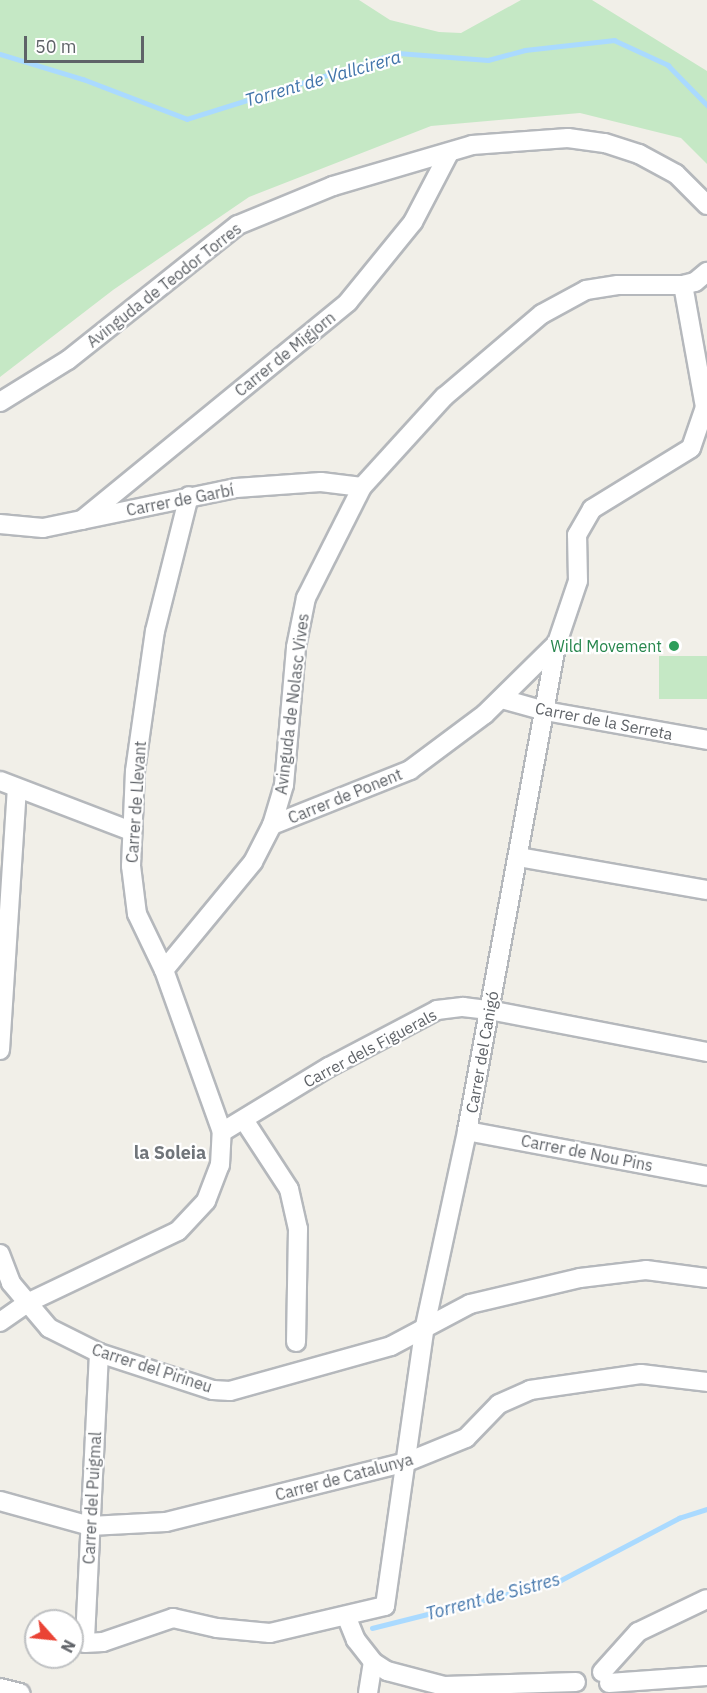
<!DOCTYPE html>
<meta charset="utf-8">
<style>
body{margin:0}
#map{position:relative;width:707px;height:1693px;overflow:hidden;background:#f1efe8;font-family:"IBM Plex Sans",sans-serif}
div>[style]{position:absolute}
.green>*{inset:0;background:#c5e8c5;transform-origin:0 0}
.stream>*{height:4.5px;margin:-2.25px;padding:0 2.25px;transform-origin:2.25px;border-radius:2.25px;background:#aadaff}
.roads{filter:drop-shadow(2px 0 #b5b8bc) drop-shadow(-2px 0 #b5b8bc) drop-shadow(0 2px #b5b8bc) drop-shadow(0 -2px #b5b8bc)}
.minor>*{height:18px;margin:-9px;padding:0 9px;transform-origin:9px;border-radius:9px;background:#fff}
.dots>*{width:16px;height:16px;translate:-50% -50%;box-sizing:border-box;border:3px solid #fff;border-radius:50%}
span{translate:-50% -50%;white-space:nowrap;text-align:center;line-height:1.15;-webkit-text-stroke:4.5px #fff;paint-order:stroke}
.street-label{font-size:16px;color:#5f6368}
.leisure-label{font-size:16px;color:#27864d}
.right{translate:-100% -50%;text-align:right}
.water-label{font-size:18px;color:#4174aa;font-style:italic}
.neighbourhood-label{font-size:18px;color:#70757a;font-weight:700}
.north{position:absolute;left:24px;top:1609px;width:60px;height:60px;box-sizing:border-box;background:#fff;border:2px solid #bfc1c3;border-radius:50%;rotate:117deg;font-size:16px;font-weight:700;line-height:24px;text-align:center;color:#5f6368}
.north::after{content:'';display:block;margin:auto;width:21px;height:27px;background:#ea4335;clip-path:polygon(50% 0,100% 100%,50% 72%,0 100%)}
.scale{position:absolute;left:24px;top:36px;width:120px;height:27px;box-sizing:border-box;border:3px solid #5f6368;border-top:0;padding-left:8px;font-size:18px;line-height:21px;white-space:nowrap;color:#5f6368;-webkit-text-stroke:4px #fff;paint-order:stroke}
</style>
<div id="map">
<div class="green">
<i style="clip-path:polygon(0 0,359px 0,390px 20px,439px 32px,461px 33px,521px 0,592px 0,707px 71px,707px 164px,681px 138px,580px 113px,431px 126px,249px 197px,113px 290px,0 377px)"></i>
<i style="left:659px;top:656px;width:48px;height:43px"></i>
</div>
<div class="stream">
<i style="left:0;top:54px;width:87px;rotate:16.8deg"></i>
<i style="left:83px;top:79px;width:111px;rotate:21deg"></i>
<i style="left:187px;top:119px;width:221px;rotate:-17.4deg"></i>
<i style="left:398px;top:53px;width:90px;rotate:4.4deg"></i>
<i style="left:488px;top:60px;width:38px;rotate:-15deg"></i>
<i style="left:525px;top:50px;width:90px;rotate:-6.4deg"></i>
<i style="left:614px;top:40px;width:60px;rotate:24.8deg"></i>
<i style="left:668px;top:65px;width:56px;rotate:45.7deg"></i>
<i style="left:372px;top:1628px;width:193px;rotate:-14.1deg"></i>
<i style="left:559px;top:1581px;width:136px;rotate:-27.7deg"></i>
<i style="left:679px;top:1518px;width:29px;rotate:-18deg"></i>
</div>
<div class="roads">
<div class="minor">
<i style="left:0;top:402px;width:80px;rotate:-31.7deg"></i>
<i style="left:68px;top:360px;width:217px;rotate:-38.5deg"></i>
<i style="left:238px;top:225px;width:103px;rotate:-22.3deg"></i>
<i style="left:333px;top:186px;width:145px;rotate:-16.4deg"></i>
<i style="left:472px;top:145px;width:96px;rotate:-4.2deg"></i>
<i style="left:568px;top:138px;width:37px;rotate:8deg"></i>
<i style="left:605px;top:143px;width:36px;rotate:18deg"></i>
<i style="left:639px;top:154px;width:42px;rotate:28.4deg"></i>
<i style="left:676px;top:174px;width:44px;rotate:45deg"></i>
<i style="left:82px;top:520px;width:344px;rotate:-39.3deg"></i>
<i style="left:348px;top:302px;width:103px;rotate:-50.9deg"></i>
<i style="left:413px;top:222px;width:78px;rotate:-62.4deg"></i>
<i style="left:0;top:524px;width:43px;rotate:5.3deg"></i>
<i style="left:43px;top:528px;width:197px;rotate:-11.7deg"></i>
<i style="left:236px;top:488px;width:85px;rotate:-4deg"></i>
<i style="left:321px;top:482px;width:41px;rotate:7deg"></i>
<i style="left:502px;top:699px;width:45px;rotate:15.6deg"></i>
<i style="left:545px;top:711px;width:165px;rotate:10.1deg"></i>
<i style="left:0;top:781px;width:140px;rotate:20.9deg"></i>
<i style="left:272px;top:825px;width:149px;rotate:-21.7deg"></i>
<i style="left:410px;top:770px;width:94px;rotate:-36.7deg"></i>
<i style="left:485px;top:714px;width:101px;rotate:-44.6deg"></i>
<i style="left:557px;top:643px;width:65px;rotate:-71.3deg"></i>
<i style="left:578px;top:581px;width:46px;rotate:-91.2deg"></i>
<i style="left:577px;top:535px;width:30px;rotate:-60deg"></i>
<i style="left:592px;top:509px;width:116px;rotate:-31.6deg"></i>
<i style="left:691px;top:448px;width:43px;rotate:-71.1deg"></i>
<i style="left:705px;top:407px;width:124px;rotate:-100.2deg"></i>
<i style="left:518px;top:857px;width:192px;rotate:9.9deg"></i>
<i style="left:164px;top:970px;width:140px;rotate:-50.5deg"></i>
<i style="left:253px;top:862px;width:42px;rotate:-62.8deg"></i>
<i style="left:272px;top:825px;width:42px;rotate:-73.3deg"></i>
<i style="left:284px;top:785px;width:139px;rotate:-85deg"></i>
<i style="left:296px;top:647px;width:50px;rotate:-78.5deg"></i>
<i style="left:306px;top:598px;width:124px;rotate:-63.2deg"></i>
<i style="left:362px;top:487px;width:122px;rotate:-47.7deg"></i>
<i style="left:444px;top:397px;width:128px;rotate:-40.3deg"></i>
<i style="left:542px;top:314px;width:50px;rotate:-28.6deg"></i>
<i style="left:586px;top:290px;width:32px;rotate:-9deg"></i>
<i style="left:618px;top:285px;width:65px"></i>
<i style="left:683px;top:285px;width:12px;rotate:-14deg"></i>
<i style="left:695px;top:282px;width:16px;rotate:-40deg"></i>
<i style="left:0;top:1050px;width:262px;rotate:-86.3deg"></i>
<i style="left:244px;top:1120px;width:82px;rotate:56.9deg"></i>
<i style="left:289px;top:1189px;width:41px;rotate:77.3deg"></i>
<i style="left:298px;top:1229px;width:113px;rotate:91deg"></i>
<i style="left:467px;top:1131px;width:244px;rotate:10.6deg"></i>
<i style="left:222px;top:1132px;width:125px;rotate:-31.3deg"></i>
<i style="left:329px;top:1067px;width:122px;rotate:-27.8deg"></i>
<i style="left:437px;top:1010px;width:26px;rotate:-7deg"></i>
<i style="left:463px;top:1007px;width:26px;rotate:7deg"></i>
<i style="left:489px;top:1010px;width:222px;rotate:10.9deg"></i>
<i style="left:0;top:1254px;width:31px;rotate:69deg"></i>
<i style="left:11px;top:1283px;width:59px;rotate:49.8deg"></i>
<i style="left:49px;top:1328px;width:56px;rotate:26.6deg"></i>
<i style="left:99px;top:1353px;width:120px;rotate:18deg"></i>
<i style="left:213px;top:1390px;width:17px;rotate:3deg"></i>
<i style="left:230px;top:1391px;width:167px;rotate:-15.6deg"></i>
<i style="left:391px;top:1346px;width:89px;rotate:-28deg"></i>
<i style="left:470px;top:1304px;width:113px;rotate:-13.3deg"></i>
<i style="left:580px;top:1278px;width:66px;rotate:-6.9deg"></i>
<i style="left:646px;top:1270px;width:62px;rotate:7.5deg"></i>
<i style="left:0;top:1322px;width:33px;rotate:-35deg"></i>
<i style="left:27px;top:1303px;width:167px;rotate:-25.5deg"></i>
<i style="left:178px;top:1231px;width:41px;rotate:-47deg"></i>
<i style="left:206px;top:1201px;width:39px;rotate:-69deg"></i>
<i style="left:220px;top:1165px;width:33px;rotate:-87deg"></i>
<i style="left:222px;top:1132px;width:172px;rotate:-109.7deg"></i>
<i style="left:164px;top:970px;width:62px;rotate:-115.7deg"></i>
<i style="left:137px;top:914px;width:48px;rotate:-97.1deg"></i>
<i style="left:131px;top:866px;width:95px;rotate:-87.6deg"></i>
<i style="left:135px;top:771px;width:141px;rotate:-81.9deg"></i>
<i style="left:155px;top:631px;width:139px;rotate:-75.9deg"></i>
<i style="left:99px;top:1353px;width:290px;rotate:92.8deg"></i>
<i style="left:85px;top:1643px;width:18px;rotate:-3deg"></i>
<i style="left:103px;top:1642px;width:74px;rotate:-18.9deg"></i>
<i style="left:173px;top:1618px;width:45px;rotate:12.8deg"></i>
<i style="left:217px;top:1628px;width:53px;rotate:5.4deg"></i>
<i style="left:270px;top:1633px;width:118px;rotate:-13.2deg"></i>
<i style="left:385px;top:1606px;width:283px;rotate:-81.9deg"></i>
<i style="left:425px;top:1326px;width:199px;rotate:-77.8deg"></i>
<i style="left:467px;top:1131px;width:496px;rotate:-79.6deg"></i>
<i style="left:0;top:1501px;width:93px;rotate:15.5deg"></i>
<i style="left:90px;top:1526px;width:76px;rotate:-3deg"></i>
<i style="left:166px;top:1522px;width:248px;rotate:-14deg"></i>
<i style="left:407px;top:1462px;width:64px;rotate:-22.1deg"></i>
<i style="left:466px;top:1438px;width:47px;rotate:-45.9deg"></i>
<i style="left:499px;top:1404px;width:34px;rotate:-24deg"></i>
<i style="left:530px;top:1390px;width:112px;rotate:-8.2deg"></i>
<i style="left:641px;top:1374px;width:66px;rotate:6.9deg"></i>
<i style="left:347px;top:1618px;width:24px;rotate:68deg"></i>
<i style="left:356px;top:1640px;width:28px;rotate:52deg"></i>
<i style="left:373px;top:1662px;width:17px;rotate:33deg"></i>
<i style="left:387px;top:1671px;width:59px;rotate:14.7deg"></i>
<i style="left:444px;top:1686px;width:132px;rotate:-1.7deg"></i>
<i style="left:602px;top:1672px;width:54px;rotate:-48deg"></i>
<i style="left:638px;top:1632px;width:76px;rotate:-25.6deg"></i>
<i style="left:609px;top:1683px;width:98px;rotate:-4.1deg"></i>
<i style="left:0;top:1688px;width:21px;rotate:14deg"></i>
<i style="left:368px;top:1693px;width:31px;rotate:-81deg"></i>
</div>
</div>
<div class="dots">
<i style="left:674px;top:646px;background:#2e9e5b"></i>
</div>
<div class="street-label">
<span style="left:164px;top:285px;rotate:-38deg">Avinguda de Teodor Torres</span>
<span style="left:285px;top:354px;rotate:-39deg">Carrer de Migjorn</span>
<span style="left:180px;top:500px;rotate:-11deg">Carrer de Garbí</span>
<span style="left:292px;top:704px;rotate:-83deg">Avinguda de Nolasc Vives</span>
<span style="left:604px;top:721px;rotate:11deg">Carrer de la Serreta</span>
<span style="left:345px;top:796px;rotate:-22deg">Carrer de Ponent</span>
<span style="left:136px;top:802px;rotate:-86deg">Carrer de Llevant</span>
<span style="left:370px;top:1048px;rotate:-28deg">Carrer dels Figuerals</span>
<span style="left:482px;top:1052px;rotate:-80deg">Carrer del Canigó</span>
<span style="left:587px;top:1153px;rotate:11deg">Carrer de Nou Pins</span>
<span style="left:152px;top:1368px;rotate:18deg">Carrer del Pirineu</span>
<span style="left:344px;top:1477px;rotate:-15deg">Carrer de Catalunya</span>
<span style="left:92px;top:1498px;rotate:-87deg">Carrer del Puigmal</span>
</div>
<div class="leisure-label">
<span class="right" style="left:662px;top:646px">Wild Movement</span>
</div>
<div class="water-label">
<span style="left:323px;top:79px;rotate:-16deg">Torrent de Vallcirera</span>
<span style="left:493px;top:1597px;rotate:-15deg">Torrent de Sistres</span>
</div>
<div class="neighbourhood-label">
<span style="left:170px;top:1153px">la Soleia</span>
</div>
<div class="north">N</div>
<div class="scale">50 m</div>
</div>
